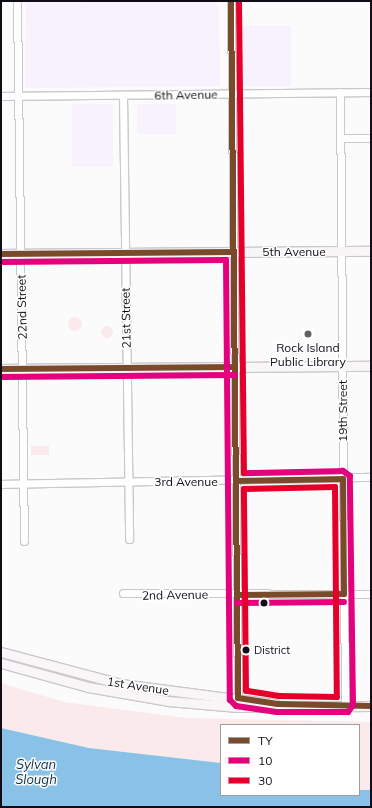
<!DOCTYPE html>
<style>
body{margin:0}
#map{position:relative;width:372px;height:808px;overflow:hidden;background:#fbfbfb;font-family:Mulish,sans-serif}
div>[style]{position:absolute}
.built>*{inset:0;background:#f7f2fd;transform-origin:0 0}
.green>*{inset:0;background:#faeaec;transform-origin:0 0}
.round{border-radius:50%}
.water>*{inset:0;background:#8ac2e7}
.roads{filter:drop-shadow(1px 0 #cbc8cd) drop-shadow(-1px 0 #cbc8cd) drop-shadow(0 1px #cbc8cd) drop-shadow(0 -1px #cbc8cd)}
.minor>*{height:7px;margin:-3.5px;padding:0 3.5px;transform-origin:3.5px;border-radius:3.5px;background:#fefefe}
.major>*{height:9px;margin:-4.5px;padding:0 4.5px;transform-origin:4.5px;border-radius:4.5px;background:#f9f6f8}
.bus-1>*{height:6px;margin:-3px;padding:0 3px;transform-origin:3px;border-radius:3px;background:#7a4b2a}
.bus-2>*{height:6px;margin:-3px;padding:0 3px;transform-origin:3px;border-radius:3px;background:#e5007d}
.bus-3>*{height:6px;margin:-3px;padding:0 3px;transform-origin:3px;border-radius:3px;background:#e4002b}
.dots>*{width:11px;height:11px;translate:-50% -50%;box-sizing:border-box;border:2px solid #fff;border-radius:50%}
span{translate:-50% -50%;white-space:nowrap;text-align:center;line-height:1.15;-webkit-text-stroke:3px #fff;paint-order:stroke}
.bus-label{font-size:11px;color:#110c15}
.left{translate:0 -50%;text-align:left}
.street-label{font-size:12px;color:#110c15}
.poi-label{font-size:12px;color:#110c15}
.water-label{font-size:13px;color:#0d3046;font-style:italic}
.frame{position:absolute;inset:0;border:2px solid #110c15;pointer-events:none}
.legend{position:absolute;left:220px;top:724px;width:140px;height:72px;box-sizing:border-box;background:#fff;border:1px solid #a09ea1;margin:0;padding:5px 7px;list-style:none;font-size:12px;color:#110c15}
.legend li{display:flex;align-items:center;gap:8px;height:20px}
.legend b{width:20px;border:1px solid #a09ea1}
</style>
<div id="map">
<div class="built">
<i style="clip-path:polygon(216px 1px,219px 6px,220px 86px,25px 88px,26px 3px)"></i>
<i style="left:243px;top:26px;width:48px;height:60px"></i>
<i style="left:113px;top:104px;width:63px;height:41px;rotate:90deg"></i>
<i style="left:137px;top:104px;width:39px;height:30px"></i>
</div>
<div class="green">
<i class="round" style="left:68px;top:317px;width:14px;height:14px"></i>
<i class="round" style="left:101px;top:326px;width:12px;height:12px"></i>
<i style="left:31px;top:446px;width:18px;height:9px"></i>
<i style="clip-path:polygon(1px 683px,64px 702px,186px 718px,371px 722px,371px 790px,359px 790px,359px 725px,221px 725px,221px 763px,89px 748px,1px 728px)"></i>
</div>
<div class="water">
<i style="clip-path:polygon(1px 728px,89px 748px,221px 763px,221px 795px,359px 795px,359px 790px,371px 790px,371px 807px,1px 807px)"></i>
</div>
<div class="roads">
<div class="minor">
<i style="left:17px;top:1px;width:540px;rotate:89.26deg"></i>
<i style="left:231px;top:1px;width:702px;rotate:89.43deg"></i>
<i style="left:340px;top:92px;width:613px;rotate:89.53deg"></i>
<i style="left:1px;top:96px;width:370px;rotate:-0.6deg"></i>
<i style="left:123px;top:96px;width:443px;rotate:89.2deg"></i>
<i style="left:341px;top:138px;width:30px"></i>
<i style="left:1px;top:484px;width:370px;rotate:-1.1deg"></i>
<i style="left:123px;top:593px;width:248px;rotate:0.2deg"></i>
</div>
<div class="major">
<i style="left:1px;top:254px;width:370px;rotate:-0.5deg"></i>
<i style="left:1px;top:369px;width:370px;rotate:-0.5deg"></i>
<i style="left:1px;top:652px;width:124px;rotate:14.9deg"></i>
<i style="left:121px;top:684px;width:156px;rotate:7.4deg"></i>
<i style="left:1px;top:663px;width:90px;rotate:15.4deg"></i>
<i style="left:88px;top:687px;width:81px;rotate:9.9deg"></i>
<i style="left:168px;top:701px;width:70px;rotate:4.9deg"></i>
<i style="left:238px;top:707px;width:133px;rotate:-0.4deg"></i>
</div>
</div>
<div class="bus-1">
<i style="left:231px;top:1px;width:697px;rotate:89.42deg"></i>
<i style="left:238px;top:698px;width:40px;rotate:8.5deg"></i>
<i style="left:278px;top:704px;width:93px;rotate:1.2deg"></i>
<i style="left:1px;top:254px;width:233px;rotate:-0.5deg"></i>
<i style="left:1px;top:369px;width:234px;rotate:-0.5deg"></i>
<i style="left:237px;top:481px;width:106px;rotate:-1.1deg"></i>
<i style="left:343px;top:479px;width:115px;rotate:89.5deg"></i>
<i style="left:344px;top:594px;width:107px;rotate:179.5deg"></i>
</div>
<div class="bus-2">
<i style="left:1px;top:262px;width:225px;rotate:-0.5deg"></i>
<i style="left:226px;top:260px;width:440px;rotate:89.5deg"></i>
<i style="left:230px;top:700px;width:8px;rotate:45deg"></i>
<i style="left:236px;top:706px;width:41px;rotate:8.3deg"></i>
<i style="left:277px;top:712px;width:71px"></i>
<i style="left:348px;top:712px;width:9px;rotate:-54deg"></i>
<i style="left:353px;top:705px;width:229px;rotate:-90.8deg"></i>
<i style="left:350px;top:476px;width:9px;rotate:-144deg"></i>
<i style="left:343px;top:471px;width:99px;rotate:178.8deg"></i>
<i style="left:1px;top:377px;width:234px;rotate:-0.5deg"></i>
<i style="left:237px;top:603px;width:107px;rotate:-0.5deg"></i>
</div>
<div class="bus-3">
<i style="left:239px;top:1px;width:472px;rotate:89.4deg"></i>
<i style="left:335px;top:487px;width:210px;rotate:89.5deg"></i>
<i style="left:337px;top:697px;width:58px;rotate:-179deg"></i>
<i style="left:279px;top:696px;width:33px;rotate:-171deg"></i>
<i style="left:246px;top:691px;width:202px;rotate:-90.6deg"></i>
<i style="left:244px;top:489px;width:91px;rotate:-1.3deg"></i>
</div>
<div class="dots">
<i style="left:308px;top:334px;background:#636066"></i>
<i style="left:264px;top:603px;background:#110c15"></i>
<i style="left:246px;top:650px;background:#110c15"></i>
</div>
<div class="bus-label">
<span class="left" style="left:254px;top:650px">District</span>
</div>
<div class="street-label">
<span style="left:186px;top:95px;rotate:-1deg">6th Avenue</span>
<span style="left:294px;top:252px">5th Avenue</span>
<span style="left:22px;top:307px;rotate:-91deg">22nd Street</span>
<span style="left:126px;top:318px;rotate:-91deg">21st Street</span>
<span style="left:343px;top:411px;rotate:-90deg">19th Street</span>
<span style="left:186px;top:482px">3rd Avenue</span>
<span style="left:175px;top:595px;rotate:-1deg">2nd Avenue</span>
<span style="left:138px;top:686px;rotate:9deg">1st Avenue</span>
</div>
<div class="poi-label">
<span style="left:308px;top:355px">Rock Island<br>Public Library</span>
</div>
<div class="water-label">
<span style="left:36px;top:772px">Sylvan<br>Slough</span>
</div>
<div class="frame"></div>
<ul class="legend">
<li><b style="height:5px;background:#7a4b2a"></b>TY</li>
<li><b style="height:5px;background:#e5007d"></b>10</li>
<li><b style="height:5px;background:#e4002b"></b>30</li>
</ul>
</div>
